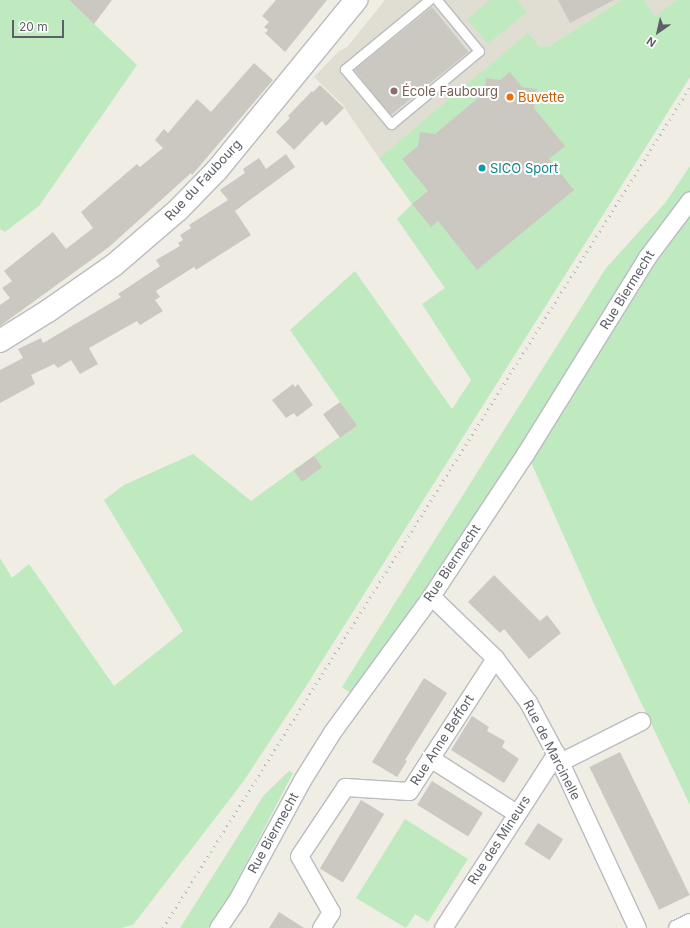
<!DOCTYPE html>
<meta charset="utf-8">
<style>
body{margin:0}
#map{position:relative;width:690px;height:928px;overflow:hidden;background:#f0ede4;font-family:Inter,sans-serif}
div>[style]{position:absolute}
.education>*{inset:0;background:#e0ddd3}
.green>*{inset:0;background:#bfeabf}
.building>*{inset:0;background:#cbc8c1;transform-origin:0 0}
.roads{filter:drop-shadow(1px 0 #b9bcc1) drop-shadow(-1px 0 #b9bcc1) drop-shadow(0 1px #b9bcc1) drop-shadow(0 -1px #b9bcc1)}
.service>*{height:9px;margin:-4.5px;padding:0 4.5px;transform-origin:4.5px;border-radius:4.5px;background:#fff}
.minor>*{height:17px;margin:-8.5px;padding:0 8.5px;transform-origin:8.5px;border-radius:8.5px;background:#fff}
.secondary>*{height:22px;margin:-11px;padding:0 11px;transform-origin:11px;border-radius:11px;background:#fff}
.rail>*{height:3px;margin-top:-1.5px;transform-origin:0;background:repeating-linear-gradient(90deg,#b6b7b7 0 1px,transparent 0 6px)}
.dots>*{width:11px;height:11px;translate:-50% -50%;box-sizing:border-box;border:2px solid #fff;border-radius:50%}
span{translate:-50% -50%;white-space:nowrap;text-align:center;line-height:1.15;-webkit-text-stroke:4px #fff;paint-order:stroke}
.education-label{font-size:13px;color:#785e54}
.left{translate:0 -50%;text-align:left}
.food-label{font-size:13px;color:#c56008}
.culture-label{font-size:13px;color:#0d838f}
.street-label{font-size:13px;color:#5c6066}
.north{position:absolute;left:638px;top:12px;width:40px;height:40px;-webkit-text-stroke:3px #fff;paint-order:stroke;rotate:214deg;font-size:11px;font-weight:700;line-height:16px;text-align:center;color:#5c6066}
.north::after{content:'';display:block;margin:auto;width:14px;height:18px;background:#5c6066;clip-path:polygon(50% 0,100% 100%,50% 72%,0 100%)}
.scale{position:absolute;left:12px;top:20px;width:52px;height:18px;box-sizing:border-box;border:2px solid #5c6066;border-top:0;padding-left:5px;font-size:12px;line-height:14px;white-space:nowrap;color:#5c6066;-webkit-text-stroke:3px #fff;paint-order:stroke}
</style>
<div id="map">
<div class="education">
<i style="clip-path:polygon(385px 0,621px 0,551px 45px,540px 47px,528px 34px,379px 158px,342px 104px,314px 77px,339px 51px,347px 47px)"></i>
<i style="clip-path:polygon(644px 0,677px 0,655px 18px)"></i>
</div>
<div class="green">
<i style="clip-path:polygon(0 0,69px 0,137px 65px,39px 206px,5px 232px,0 229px)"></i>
<i style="clip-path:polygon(490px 0,517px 0,527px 12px,488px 44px,467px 19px)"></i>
<i style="clip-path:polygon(621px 0,644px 0,655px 17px,677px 0,690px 0,690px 77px,303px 691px,243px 782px,133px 925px,121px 928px,0 928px,0 558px,12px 578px,29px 564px,114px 686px,183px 631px,104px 500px,124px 485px,193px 454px,251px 501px,356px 425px,290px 330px,355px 271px,452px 409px,471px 380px,422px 304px,445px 288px,397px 219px,412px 204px,379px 158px,528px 33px,540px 47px,551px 45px)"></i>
<i style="clip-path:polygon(690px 166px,690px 200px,525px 454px,351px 693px,342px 687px,606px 268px,665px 203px)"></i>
<i style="clip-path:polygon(690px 205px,690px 805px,595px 606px,530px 460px,678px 218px)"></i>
<i style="clip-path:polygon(289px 771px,293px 773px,230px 894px,208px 928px,180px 928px,264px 795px)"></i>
<i style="clip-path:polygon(405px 819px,468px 859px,428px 922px,415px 914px,406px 928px,356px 898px)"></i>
</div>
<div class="building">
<i style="clip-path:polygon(69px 0,112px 0,94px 24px)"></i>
<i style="clip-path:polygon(276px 0,327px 0,285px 52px,265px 33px,268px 30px,264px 27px,269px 22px,262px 16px)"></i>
<i style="clip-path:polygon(558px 0,614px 0,570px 23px)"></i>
<i style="left:432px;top:7px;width:58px;height:100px;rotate:51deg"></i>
<i style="clip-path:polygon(254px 63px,273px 80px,192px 175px,191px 173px,109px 247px,0 326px,0 305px,10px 298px,2px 288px,12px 281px,4px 271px,53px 232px,66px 249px,93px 228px,81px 212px,137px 164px,140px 167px,163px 148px,155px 140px,164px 129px,168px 133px,197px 99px,211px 112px)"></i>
<i style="clip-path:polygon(510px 72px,522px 87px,537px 89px,534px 108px,565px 146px,549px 159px,574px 190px,477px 270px,438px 221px,431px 227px,412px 204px,428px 191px,402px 159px,418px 146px,420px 132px,435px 134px,485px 92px,486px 78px,500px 80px)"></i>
<i style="clip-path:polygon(320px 85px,344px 108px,326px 126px,322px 121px,294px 150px,276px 132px,290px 118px,288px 116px,312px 91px,313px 92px)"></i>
<i style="clip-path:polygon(286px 154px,295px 167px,235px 211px,251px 235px,196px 270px,194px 267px,156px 291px,160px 297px,155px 300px,163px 311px,140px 325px,137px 321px,89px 348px,98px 364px,80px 374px,71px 360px,58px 368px,54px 364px,31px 375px,35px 384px,0 403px,0 370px,23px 358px,18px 349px,41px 338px,43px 343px,121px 297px,118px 294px,160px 266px,156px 260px,180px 246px,178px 243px,183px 240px,180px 235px,191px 228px,189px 225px,228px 200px,220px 190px,245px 173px,243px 169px,259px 158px,266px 169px)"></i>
<i style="clip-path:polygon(293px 384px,295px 387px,298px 384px,313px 405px,297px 417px,294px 413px,286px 418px,272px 400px)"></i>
<i style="left:340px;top:402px;width:29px;height:21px;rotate:54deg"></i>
<i style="left:314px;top:456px;width:14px;height:25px;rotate:54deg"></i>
<i style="clip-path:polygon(494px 575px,540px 621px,547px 615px,561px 633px,529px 659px,504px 629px,500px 633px,468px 602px)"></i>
<i style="clip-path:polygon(424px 678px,447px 693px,405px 760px,407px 761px,397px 777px,372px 762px)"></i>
<i style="clip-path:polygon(472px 716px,489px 727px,487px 731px,505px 741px,502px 747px,519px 759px,504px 783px,451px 750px)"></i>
<i style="left:620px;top:752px;width:159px;height:34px;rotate:64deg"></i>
<i style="left:432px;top:781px;width:60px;height:28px;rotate:32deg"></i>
<i style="left:361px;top:800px;width:27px;height:80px;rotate:31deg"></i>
<i style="left:538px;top:823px;width:30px;height:25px;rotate:33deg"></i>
<i style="clip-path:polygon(279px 912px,304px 928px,269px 928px)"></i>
</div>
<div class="roads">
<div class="service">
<i style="left:429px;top:0;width:109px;rotate:140.6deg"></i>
<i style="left:345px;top:69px;width:72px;rotate:50.1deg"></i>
<i style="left:391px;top:124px;width:114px;rotate:-39.7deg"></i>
<i style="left:479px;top:51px;width:66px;rotate:-129.5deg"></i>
</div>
<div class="minor">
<i style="left:431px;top:596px;width:89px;rotate:44.1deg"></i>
<i style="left:495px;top:658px;width:55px;rotate:53.1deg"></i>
<i style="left:528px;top:702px;width:68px;rotate:61.9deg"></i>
<i style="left:560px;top:762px;width:183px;rotate:65.1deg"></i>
<i style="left:430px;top:758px;width:102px;rotate:32.6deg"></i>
<i style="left:560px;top:762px;width:91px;rotate:-26.8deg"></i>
<i style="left:218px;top:928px;width:36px;rotate:-56deg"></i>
<i style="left:238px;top:898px;width:134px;rotate:-61.5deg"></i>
<i style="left:302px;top:780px;width:57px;rotate:-58deg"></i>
<i style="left:332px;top:732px;width:168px;rotate:-53.9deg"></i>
<i style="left:431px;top:596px;width:170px;rotate:-56.5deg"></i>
<i style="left:525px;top:454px;width:232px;rotate:-58.2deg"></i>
<i style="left:647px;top:257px;width:71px;rotate:-53deg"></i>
<i style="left:321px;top:928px;width:19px;rotate:-58deg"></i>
<i style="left:331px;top:912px;width:64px;rotate:-119.7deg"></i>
<i style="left:299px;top:856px;width:83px;rotate:-56.3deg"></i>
<i style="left:345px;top:787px;width:64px;rotate:3.6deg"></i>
<i style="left:409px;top:791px;width:158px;rotate:-57.1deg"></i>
<i style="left:443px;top:928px;width:208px;rotate:-57.1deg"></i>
<i style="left:677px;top:928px;width:14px;rotate:-25deg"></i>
</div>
<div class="secondary">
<i style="left:0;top:341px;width:57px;rotate:-32deg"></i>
<i style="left:48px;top:311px;width:80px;rotate:-34.9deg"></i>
<i style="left:114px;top:265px;width:84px;rotate:-40.7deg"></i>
<i style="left:178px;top:210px;width:56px;rotate:-45.7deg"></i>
<i style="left:217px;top:170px;width:220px;rotate:-50.7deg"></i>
</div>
</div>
<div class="rail">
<i style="left:163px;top:928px;width:992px;rotate:-57.93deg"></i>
</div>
<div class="dots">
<i style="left:394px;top:91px;background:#8d6e63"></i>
<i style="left:510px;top:97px;background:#e8710a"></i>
<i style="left:482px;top:168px;background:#0f9aa8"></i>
</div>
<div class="education-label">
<span class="left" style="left:402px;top:91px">École Faubourg</span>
</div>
<div class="food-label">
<span class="left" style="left:518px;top:97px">Buvette</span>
</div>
<div class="culture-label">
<span class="left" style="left:490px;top:168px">SICO Sport</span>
</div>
<div class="street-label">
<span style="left:203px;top:180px;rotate:-47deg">Rue du Faubourg</span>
<span style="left:627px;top:290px;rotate:-58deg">Rue Biermecht</span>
<span style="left:452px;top:563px;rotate:-56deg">Rue Biermecht</span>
<span style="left:442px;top:740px;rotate:-57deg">Rue Anne Beffort</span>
<span style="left:552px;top:750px;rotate:63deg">Rue de Marcinelle</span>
<span style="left:273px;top:833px;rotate:-61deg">Rue Biermecht</span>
<span style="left:499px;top:840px;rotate:-57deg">Rue des Mineurs</span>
</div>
<div class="north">N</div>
<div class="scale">20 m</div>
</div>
